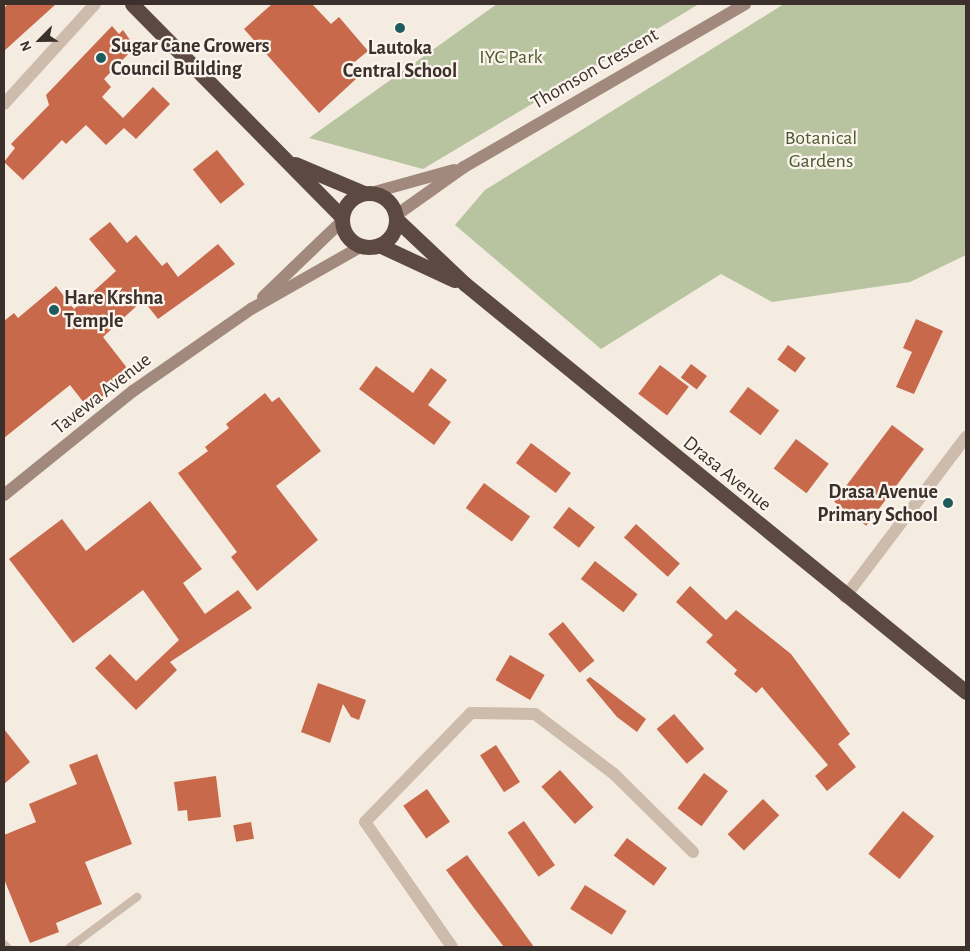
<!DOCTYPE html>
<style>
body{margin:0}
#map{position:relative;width:970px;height:951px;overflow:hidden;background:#f4ebe1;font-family:"Alegreya Sans",sans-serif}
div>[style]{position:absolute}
.green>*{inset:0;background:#b8c4a0}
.building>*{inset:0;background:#c8694b;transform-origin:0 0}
.lane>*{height:8px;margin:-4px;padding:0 4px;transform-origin:4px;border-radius:4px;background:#cdbbac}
.street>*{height:12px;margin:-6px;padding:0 6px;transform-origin:6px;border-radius:6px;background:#cdbbac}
.secondary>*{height:12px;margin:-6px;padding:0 6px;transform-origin:6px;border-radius:6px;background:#a18a7d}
.highway>*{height:15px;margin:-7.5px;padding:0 7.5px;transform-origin:7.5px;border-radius:7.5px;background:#5c4a42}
.highway>.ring{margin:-7.5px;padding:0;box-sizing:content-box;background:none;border:15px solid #5c4a42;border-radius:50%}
.dots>*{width:14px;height:14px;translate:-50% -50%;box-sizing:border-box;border:2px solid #fbf5ee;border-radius:50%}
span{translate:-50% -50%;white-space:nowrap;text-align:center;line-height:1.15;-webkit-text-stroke:4.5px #fbf5ee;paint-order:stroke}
.poi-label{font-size:20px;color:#3b302b;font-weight:700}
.left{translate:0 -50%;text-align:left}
.right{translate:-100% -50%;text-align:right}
.park-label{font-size:20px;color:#4a5a2e}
.street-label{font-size:20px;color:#3b302b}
.frame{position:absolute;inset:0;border:5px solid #3b302b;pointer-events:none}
.north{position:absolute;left:15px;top:15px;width:50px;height:50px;-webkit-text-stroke:4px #fbf5ee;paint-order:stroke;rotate:247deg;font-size:14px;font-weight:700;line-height:20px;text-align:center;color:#3b302b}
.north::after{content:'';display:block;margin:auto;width:18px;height:22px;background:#3b302b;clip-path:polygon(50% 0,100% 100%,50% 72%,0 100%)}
</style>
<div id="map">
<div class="green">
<i style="clip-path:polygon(497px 4px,699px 4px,423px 169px,309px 138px)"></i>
<i style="clip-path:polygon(784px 4px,966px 4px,966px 255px,910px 282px,772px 302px,721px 274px,601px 349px,455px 225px,485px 190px)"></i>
</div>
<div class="building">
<i style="clip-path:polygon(8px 4px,56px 4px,4px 51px,4px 8px)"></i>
<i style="clip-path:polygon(272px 4px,312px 4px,331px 24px,339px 17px,368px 51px,346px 69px,356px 79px,319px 113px,244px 29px)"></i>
<i style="clip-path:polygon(112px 26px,119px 34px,123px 30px,135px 47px,104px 79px,111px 87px,102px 97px,123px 118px,153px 87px,170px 104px,136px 139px,124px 128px,106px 145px,86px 125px,66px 144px,62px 140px,23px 180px,4px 162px,15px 148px,11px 144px,49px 105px,46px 95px)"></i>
<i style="left:217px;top:150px;width:44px;height:31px;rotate:51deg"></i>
<i style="clip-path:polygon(110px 222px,127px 243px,136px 235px,162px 266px,167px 262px,178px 277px,218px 244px,235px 264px,158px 319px,143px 300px,103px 337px,131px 373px,88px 408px,70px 385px,4px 438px,4px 321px,14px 313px,18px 318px,56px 286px,74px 309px,116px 271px,89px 239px)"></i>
<i style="clip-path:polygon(916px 319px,943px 331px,914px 394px,896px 387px,912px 352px,903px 348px)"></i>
<i style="left:788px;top:345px;width:22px;height:18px;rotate:36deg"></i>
<i style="left:691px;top:364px;width:20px;height:17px;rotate:37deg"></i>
<i style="left:660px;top:365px;width:36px;height:36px;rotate:37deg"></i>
<i style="clip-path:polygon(376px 366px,413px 393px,431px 368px,447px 380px,428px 405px,451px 422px,434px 445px,359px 389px)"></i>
<i style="left:748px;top:387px;width:39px;height:31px;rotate:37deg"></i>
<i style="clip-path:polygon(265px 393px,272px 402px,279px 397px,321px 451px,276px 486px,318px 540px,257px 591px,231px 557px,237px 552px,178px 473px,208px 451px,205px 447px,229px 428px,226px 424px)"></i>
<i style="left:892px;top:425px;width:40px;height:96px;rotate:37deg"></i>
<i style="left:796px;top:439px;width:41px;height:37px;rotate:37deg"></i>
<i style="left:531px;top:443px;width:50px;height:25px;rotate:37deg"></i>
<i style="left:484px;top:483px;width:57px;height:31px;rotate:36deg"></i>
<i style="clip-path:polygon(150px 501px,202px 569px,183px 583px,205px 614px,238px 590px,252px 608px,170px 662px,177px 670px,136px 710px,95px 668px,110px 654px,136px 681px,179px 640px,143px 590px,73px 643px,9px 559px,62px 519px,86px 551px)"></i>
<i style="left:569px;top:507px;width:33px;height:26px;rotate:38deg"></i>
<i style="left:636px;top:524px;width:59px;height:18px;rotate:42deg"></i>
<i style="left:595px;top:561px;width:54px;height:23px;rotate:38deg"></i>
<i style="clip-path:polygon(690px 586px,726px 620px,736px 610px,791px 654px,850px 734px,838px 744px,856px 767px,827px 791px,815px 776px,828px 765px,762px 687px,756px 693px,734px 674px,737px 670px,706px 642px,713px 635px,676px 602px)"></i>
<i style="left:563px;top:622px;width:50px;height:19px;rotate:51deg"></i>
<i style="left:510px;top:655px;width:40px;height:29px;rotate:30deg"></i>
<i style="clip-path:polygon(590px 677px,646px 719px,637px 732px,617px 717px,586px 680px)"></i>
<i style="clip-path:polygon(318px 683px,366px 700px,359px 720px,351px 717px,343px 704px,330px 743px,301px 732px)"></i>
<i style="left:674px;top:714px;width:46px;height:23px;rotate:49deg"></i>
<i style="clip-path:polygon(4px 729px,30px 762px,4px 784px)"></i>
<i style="left:496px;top:745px;width:44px;height:19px;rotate:57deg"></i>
<i style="clip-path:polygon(97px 754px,132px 844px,85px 862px,102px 904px,56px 923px,59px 932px,30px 943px,4px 879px,4px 835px,36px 822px,29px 804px,77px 784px,69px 765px)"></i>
<i style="left:560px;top:770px;width:50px;height:25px;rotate:48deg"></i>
<i style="left:704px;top:773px;width:30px;height:44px;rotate:37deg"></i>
<i style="clip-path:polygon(216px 776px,221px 817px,188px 821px,187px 810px,178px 811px,174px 782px)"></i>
<i style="left:427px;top:789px;width:40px;height:29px;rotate:55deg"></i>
<i style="left:763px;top:799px;width:23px;height:50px;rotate:45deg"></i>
<i style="left:903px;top:811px;width:40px;height:55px;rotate:39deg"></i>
<i style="left:524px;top:821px;width:54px;height:20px;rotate:55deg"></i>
<i style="left:251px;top:822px;width:17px;height:18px;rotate:80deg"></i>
<i style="left:627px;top:838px;width:50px;height:22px;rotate:37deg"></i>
<i style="clip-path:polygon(467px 855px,503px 904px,534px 947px,504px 947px,474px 908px,446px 870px)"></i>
<i style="left:585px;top:885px;width:49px;height:28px;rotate:32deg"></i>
</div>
<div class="lane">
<i style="left:4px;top:944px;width:4px;rotate:45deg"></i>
<i style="left:70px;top:947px;width:84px;rotate:-36.7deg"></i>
</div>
<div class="street">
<i style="left:4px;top:104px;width:135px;rotate:-47.7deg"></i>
<i style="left:845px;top:597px;width:201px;rotate:-52.9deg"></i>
<i style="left:452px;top:947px;width:152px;rotate:-124.8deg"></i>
<i style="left:365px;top:822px;width:152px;rotate:-45.8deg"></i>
<i style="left:471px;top:713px;width:64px;rotate:0.9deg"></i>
<i style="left:535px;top:714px;width:99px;rotate:37.2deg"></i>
<i style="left:614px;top:774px;width:111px;rotate:44.6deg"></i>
</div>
<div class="secondary">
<i style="left:371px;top:193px;width:86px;rotate:-15.5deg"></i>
<i style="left:395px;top:216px;width:85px;rotate:-35.4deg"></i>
<i style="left:464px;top:167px;width:325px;rotate:-30.1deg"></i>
<i style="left:263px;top:297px;width:110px;rotate:-43.9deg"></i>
<i style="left:4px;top:495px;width:166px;rotate:-38.9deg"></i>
<i style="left:133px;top:391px;width:144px;rotate:-34.8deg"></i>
<i style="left:251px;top:309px;width:128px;rotate:-29.6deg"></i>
</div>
<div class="highway">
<i style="left:132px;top:4px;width:299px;rotate:45.4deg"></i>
<i style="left:295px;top:164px;width:75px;rotate:22.8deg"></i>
<i class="ring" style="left:342px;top:193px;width:39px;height:39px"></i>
<i style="left:396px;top:219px;width:95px;rotate:43.3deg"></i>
<i style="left:465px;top:284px;width:646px;rotate:39.16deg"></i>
<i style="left:379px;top:245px;width:83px;rotate:25deg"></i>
</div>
<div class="dots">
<i style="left:400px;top:28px;background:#1f5a5e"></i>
<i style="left:101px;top:58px;background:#1f5a5e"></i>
<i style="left:54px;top:310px;background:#1f5a5e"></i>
<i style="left:948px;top:503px;background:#1f5a5e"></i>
</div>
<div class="poi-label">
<span class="left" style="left:111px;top:58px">Sugar Cane Growers<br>Council Building</span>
<span style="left:400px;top:60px">Lautoka<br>Central School</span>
<span class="left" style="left:64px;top:310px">Hare Krshna<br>Temple</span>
<span class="right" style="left:938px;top:504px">Drasa Avenue<br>Primary School</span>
</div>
<div class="park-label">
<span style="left:511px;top:57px">IYC Park</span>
<span style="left:821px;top:150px">Botanical<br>Gardens</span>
</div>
<div class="street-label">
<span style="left:595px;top:69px;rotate:-30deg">Thomson Crescent</span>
<span style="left:102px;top:394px;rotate:-38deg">Tavewa Avenue</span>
<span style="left:727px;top:474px;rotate:39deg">Drasa Avenue</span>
</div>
<div class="frame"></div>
<div class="north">N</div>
</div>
